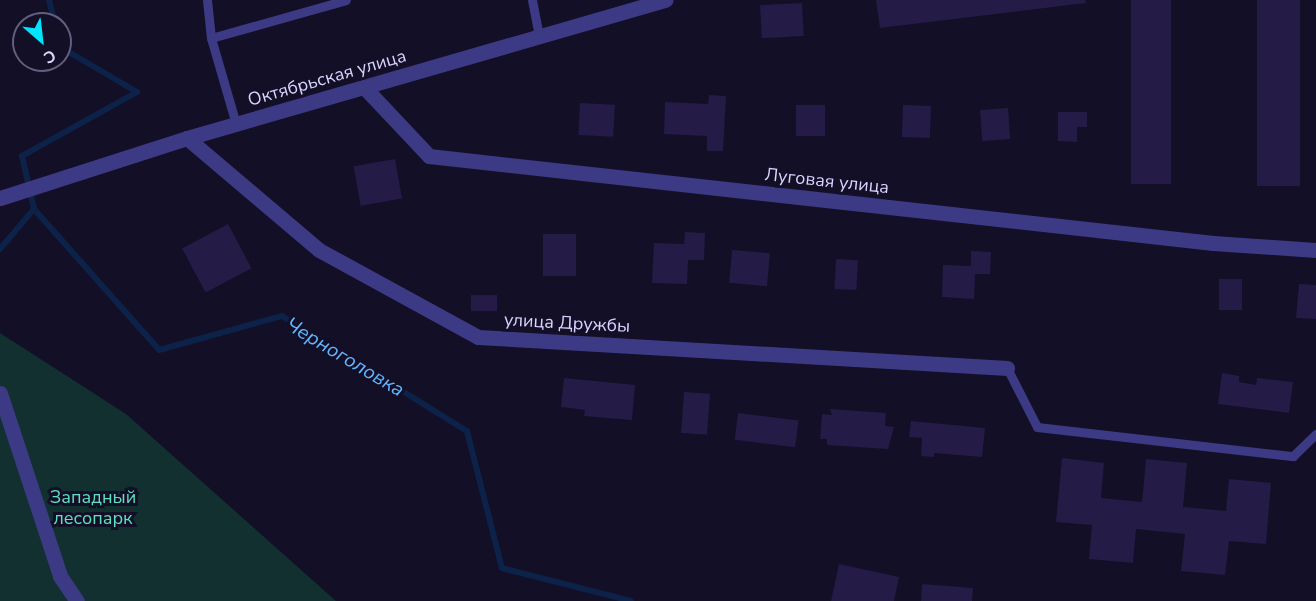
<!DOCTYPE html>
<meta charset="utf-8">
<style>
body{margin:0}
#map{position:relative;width:1316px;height:601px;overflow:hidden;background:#130f26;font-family:"Nunito Sans",sans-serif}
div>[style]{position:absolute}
.green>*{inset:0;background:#12302f}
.stream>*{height:6px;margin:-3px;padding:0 3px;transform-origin:3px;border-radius:3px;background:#0c2248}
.building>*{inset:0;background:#241b47;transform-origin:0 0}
.service>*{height:9px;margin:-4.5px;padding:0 4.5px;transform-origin:4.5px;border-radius:4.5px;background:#3d3a85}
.minor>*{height:15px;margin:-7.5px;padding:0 7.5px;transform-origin:7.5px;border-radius:7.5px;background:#3d3a85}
.tertiary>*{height:15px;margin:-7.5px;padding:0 7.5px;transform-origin:7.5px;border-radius:7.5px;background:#3d3a85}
span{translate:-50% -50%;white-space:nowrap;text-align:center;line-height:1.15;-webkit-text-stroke:6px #130f26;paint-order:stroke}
.street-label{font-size:18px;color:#d9d4ff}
.park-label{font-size:18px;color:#5fe0c0}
.water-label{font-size:20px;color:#62b6ff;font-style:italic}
.north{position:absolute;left:12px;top:12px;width:60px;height:60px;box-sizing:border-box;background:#130f26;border:2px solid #625e7d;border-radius:50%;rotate:152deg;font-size:16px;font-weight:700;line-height:24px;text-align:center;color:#d9d4ff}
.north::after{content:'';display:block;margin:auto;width:21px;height:27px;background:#00e5ff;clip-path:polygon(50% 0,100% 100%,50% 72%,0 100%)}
</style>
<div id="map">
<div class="green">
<i style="clip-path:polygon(0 333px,126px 414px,336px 601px,0 601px)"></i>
</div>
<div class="stream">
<i style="left:49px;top:0;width:25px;rotate:76deg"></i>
<i style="left:60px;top:41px;width:7px;rotate:74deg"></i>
<i style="left:62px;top:48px;width:87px;rotate:30.4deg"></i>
<i style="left:137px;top:92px;width:132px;rotate:150.9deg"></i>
<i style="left:22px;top:156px;width:54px;rotate:77.2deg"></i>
<i style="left:34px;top:209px;width:188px;rotate:48.4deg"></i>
<i style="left:159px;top:350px;width:128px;rotate:-15.5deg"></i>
<i style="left:282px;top:316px;width:218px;rotate:31.9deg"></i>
<i style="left:467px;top:431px;width:141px;rotate:75.7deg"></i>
<i style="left:502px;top:568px;width:133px;rotate:14.3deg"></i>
<i style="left:0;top:249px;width:52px;rotate:-49.6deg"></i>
</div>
<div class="building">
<i style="clip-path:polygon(876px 0,1085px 0,1086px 3px,880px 28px)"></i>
<i style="left:1131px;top:0;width:40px;height:184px"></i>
<i style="left:1257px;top:0;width:43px;height:186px"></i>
<i style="left:802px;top:3px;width:33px;height:42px;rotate:87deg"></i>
<i style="clip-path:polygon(709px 95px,726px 96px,723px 151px,707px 151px,707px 136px,664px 134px,665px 102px,708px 104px)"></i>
<i style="left:580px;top:103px;width:35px;height:32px;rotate:3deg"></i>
<i style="left:796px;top:105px;width:29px;height:31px"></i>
<i style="left:903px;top:105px;width:28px;height:32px;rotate:2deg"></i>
<i style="left:1008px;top:108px;width:31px;height:28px;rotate:86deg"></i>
<i style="clip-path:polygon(1058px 112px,1087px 112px,1087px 127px,1077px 127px,1077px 142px,1058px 141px)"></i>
<i style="left:395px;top:159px;width:40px;height:42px;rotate:80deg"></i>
<i style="left:228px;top:224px;width:50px;height:52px;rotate:62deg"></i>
<i style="clip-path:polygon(685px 232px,705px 233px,704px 260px,688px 260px,687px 284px,652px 283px,654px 243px,684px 244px)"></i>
<i style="left:543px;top:234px;width:33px;height:42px"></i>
<i style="left:732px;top:250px;width:38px;height:33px;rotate:5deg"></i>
<i style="clip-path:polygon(971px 251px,991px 252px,990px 274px,975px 274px,974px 299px,942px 297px,943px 265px,971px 266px)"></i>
<i style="left:836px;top:259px;width:22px;height:30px;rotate:3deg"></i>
<i style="left:1219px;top:279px;width:23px;height:31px"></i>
<i style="clip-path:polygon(1299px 284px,1316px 285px,1316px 319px,1296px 318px)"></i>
<i style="left:471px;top:295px;width:26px;height:16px"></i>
<i style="clip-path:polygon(1222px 373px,1239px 376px,1239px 382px,1256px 385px,1257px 378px,1293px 382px,1289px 413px,1218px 404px)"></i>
<i style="clip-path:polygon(564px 378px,635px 385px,632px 420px,584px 416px,585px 410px,561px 407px)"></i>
<i style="left:684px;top:392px;width:26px;height:41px;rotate:4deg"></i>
<i style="clip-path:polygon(830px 409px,886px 413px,885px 426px,894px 427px,888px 449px,827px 445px,827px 439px,820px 439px,822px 414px,832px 415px)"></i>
<i style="left:738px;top:413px;width:61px;height:27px;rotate:7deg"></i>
<i style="clip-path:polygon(911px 421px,985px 428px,982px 457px,934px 453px,934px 457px,921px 456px,922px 438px,909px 437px)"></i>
<i style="clip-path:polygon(1062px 458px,1104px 463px,1101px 498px,1142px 502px,1146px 459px,1187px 463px,1183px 507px,1226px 511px,1229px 479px,1271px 483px,1266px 544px,1229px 541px,1225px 575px,1181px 571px,1185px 534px,1136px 529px,1133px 563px,1089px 559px,1092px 525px,1056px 522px)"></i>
<i style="clip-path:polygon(839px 564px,899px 577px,894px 601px,831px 601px)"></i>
<i style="clip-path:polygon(922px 584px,973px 588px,972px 601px,921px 601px)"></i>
</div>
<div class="service">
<i style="left:207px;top:0;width:38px;rotate:84deg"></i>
<i style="left:211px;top:38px;width:90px;rotate:73.8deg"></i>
<i style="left:532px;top:0;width:38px;rotate:79deg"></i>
<i style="left:211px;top:38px;width:140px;rotate:-15.7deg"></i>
<i style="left:1007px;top:368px;width:66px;rotate:63deg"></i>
<i style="left:1037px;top:427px;width:258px;rotate:6.5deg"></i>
<i style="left:1293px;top:456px;width:32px;rotate:-44deg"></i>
</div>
<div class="minor">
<i style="left:364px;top:87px;width:95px;rotate:46.7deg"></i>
<i style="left:429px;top:156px;width:789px;rotate:6.33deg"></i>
<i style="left:1213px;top:243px;width:103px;rotate:3.9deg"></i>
<i style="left:187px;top:138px;width:173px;rotate:40.3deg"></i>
<i style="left:319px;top:250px;width:181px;rotate:28.7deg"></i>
<i style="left:478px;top:337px;width:530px;rotate:3.35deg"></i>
<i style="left:0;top:393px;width:193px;rotate:71.8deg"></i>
<i style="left:60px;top:576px;width:30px;rotate:56deg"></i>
</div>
<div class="tertiary">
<i style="left:0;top:198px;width:196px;rotate:-17.8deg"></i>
<i style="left:187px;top:138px;width:498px;rotate:-16.1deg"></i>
</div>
<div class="street-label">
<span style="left:327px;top:78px;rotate:-16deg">Октябрьская улица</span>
<span style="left:827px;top:181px;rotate:6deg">Луговая улица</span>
<span style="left:567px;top:323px;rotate:3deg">улица Дружбы</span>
</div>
<div class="park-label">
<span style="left:93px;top:508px">Западный<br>лесопарк</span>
</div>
<div class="water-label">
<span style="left:345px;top:357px;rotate:31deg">Черноголовка</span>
</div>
<div class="north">С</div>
</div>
